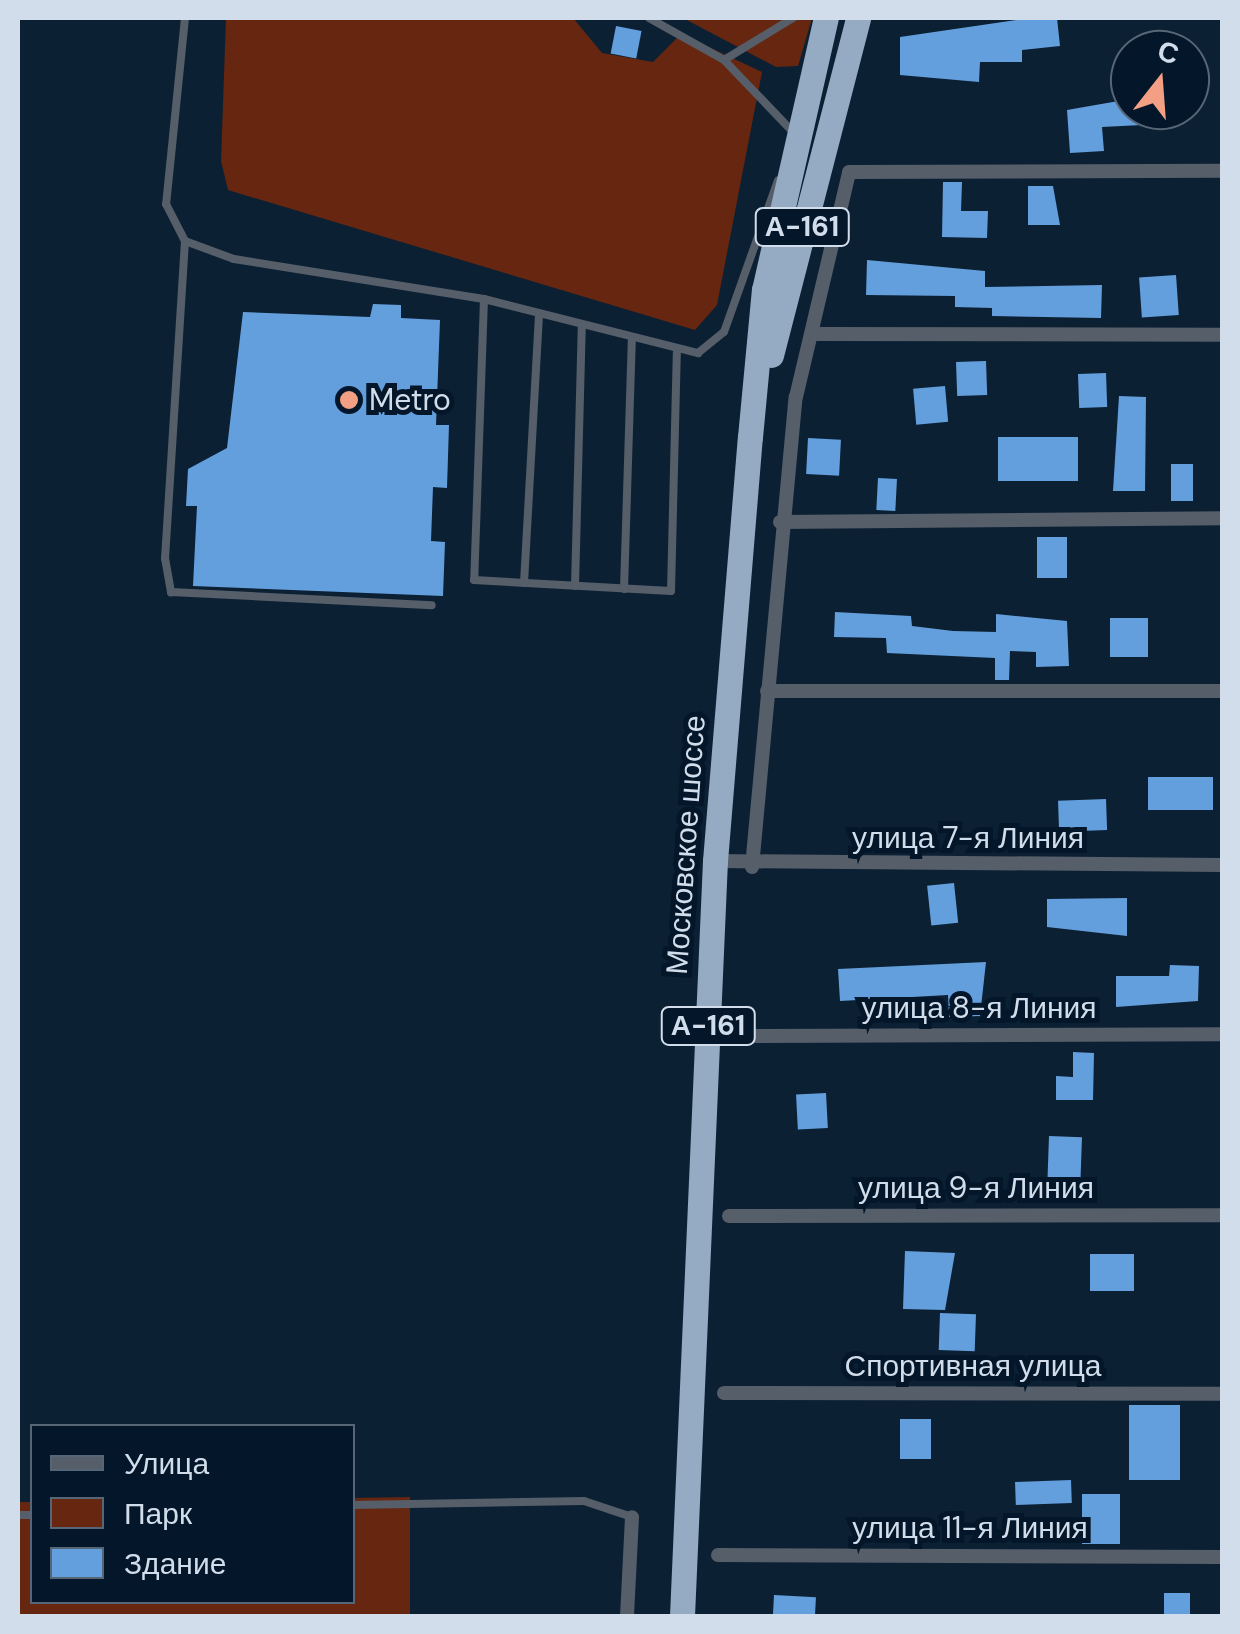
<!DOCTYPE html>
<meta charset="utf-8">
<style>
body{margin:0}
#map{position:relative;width:1240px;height:1634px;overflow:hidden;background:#0c2034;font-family:"DM Sans",sans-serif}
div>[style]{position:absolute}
.green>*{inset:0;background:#66260f}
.building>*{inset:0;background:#649fdd;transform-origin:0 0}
.service>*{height:8px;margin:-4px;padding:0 4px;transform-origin:4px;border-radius:4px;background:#555e69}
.minor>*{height:14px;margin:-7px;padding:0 7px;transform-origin:7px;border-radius:7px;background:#555e69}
.trunk>*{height:25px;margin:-12.5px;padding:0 12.5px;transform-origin:12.5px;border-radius:12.5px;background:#95abc3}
.dots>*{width:28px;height:28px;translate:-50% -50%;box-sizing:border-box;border:5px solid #041629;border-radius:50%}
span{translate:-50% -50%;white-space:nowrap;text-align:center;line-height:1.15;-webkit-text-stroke:10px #041629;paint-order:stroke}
.shield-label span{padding:2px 8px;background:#041629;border:2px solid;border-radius:8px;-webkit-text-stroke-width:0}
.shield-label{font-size:28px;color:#d1ddeb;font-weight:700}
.poi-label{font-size:30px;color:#d1ddeb}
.left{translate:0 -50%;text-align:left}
.street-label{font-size:30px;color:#d1ddeb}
.frame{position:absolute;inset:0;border:20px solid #d1ddeb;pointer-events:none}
.legend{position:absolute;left:30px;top:1424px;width:325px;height:180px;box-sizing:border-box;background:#041629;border:2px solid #566677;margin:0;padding:12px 18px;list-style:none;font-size:30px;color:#d1ddeb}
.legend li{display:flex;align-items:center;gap:20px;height:50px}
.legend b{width:50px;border:2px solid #566677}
.north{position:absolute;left:1110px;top:30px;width:100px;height:100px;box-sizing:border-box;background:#041629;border:2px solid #566677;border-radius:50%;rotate:17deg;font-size:28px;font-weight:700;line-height:40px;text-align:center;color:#d1ddeb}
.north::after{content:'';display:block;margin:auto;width:35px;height:45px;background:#f39f84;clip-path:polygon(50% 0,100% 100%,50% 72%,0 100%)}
</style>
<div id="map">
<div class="green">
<i style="clip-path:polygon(226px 18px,573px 18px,602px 53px,653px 62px,681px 34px,762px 72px,717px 305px,695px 330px,228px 190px,221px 161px)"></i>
<i style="clip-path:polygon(683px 18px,812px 18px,798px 66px,776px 67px)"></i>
<i style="clip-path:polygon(410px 1497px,410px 1616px,18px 1616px,18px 1502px,32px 1502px,32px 1602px,352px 1602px,353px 1498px)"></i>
</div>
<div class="building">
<i style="clip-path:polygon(1030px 18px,1057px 18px,1060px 46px,1022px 50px,1022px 62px,980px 62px,979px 82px,900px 75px,900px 37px)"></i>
<i style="left:616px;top:26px;width:26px;height:28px;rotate:11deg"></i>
<i style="clip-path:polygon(1130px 99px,1130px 110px,1180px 110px,1181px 123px,1102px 127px,1104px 151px,1070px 153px,1067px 110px)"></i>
<i style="clip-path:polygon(943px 182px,962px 182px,961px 211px,988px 211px,987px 238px,942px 237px)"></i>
<i style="clip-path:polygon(1028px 186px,1053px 186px,1060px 225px,1028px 225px)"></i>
<i style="clip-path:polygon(867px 260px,985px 271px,985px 287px,1102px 285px,1101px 318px,992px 316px,992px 308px,955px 307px,955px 296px,866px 295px)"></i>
<i style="left:1176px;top:275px;width:40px;height:37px;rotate:86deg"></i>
<i style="clip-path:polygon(373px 304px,401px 305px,401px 318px,440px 320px,436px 425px,449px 425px,447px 488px,433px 487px,431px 541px,445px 542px,443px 596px,193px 586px,197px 506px,186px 506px,188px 469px,227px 448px,243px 312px,370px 317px)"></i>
<i style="left:986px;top:361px;width:34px;height:30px;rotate:88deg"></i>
<i style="left:1106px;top:373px;width:34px;height:28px;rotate:88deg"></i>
<i style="left:945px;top:386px;width:36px;height:32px;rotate:85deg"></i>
<i style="clip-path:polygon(1119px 396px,1146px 397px,1145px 491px,1113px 491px)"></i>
<i style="left:1078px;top:437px;width:44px;height:80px;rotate:90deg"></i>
<i style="left:808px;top:438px;width:33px;height:36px;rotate:3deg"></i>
<i style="left:1171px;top:464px;width:22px;height:37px"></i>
<i style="left:878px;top:478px;width:19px;height:32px;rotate:3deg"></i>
<i style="left:1037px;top:537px;width:30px;height:41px"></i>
<i style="clip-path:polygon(835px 612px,911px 616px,912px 626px,953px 631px,996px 632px,996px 614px,1067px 621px,1069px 666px,1036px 667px,1036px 652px,1010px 651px,1009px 680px,995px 680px,995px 658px,887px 653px,886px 638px,834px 637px)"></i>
<i style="left:1110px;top:618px;width:38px;height:39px"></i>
<i style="left:1148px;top:777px;width:65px;height:33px"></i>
<i style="left:1106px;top:799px;width:31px;height:48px;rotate:88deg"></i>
<i style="left:954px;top:883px;width:40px;height:27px;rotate:84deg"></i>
<i style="clip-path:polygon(1127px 898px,1127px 936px,1047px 927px,1047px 899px)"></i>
<i style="clip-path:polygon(986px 962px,980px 1016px,949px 1017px,948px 995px,840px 1001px,838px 969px)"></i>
<i style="clip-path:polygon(1170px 965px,1199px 966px,1198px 1001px,1116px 1007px,1116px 976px,1169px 976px)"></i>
<i style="clip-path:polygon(1073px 1052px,1094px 1053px,1093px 1100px,1056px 1100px,1056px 1076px,1073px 1077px)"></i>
<i style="left:826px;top:1093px;width:35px;height:30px;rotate:87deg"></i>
<i style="left:1049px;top:1136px;width:33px;height:41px;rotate:2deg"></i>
<i style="clip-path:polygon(905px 1251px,955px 1253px,945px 1310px,903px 1309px)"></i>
<i style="left:1090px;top:1254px;width:44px;height:37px"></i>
<i style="left:940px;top:1313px;width:36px;height:37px;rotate:2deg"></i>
<i style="left:1129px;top:1405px;width:51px;height:75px"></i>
<i style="left:900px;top:1419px;width:31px;height:40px"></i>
<i style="left:1071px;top:1480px;width:23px;height:56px;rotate:88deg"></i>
<i style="left:1082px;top:1494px;width:38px;height:50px"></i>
<i style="left:1164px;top:1593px;width:26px;height:23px"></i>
<i style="left:774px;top:1595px;width:42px;height:21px;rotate:3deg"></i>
</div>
<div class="service">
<i style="left:185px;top:18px;width:187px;rotate:95.8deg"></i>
<i style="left:166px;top:204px;width:42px;rotate:62.8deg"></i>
<i style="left:185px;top:241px;width:52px;rotate:20.2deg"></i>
<i style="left:234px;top:259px;width:253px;rotate:9.1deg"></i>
<i style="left:484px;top:299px;width:221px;rotate:14.2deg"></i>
<i style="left:698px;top:353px;width:33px;rotate:-39deg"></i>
<i style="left:724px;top:332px;width:161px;rotate:-70.4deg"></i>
<i style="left:649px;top:18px;width:86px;rotate:29.2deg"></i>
<i style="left:724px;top:60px;width:100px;rotate:46.2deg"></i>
<i style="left:724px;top:60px;width:81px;rotate:-31.3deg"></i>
<i style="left:185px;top:241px;width:318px;rotate:93.6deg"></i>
<i style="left:165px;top:558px;width:35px;rotate:80deg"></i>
<i style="left:171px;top:592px;width:261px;rotate:2.9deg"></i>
<i style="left:484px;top:299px;width:281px;rotate:92deg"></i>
<i style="left:474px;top:580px;width:197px;rotate:3.2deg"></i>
<i style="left:671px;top:591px;width:238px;rotate:-88.6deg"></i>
<i style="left:524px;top:583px;width:269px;rotate:-86.8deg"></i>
<i style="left:575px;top:586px;width:260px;rotate:-88.5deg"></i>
<i style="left:624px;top:589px;width:250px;rotate:-88.2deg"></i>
<i style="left:352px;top:1505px;width:232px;rotate:-1deg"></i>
<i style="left:584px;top:1501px;width:51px;rotate:18.4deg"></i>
<i style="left:18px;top:1515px;width:14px"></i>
</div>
<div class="minor">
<i style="left:812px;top:334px;width:410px;rotate:0.1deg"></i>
<i style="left:780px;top:522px;width:442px;rotate:-0.5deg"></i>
<i style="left:767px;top:691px;width:455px"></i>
<i style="left:715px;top:861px;width:507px;rotate:0.45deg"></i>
<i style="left:752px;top:867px;width:472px;rotate:-84.7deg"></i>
<i style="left:796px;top:397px;width:231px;rotate:-76.7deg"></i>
<i style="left:849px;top:172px;width:373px;rotate:-0.2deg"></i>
<i style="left:736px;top:1036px;width:486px;rotate:-0.2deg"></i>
<i style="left:729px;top:1216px;width:493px;rotate:-0.1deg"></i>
<i style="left:724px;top:1393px;width:498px;rotate:0.1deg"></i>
<i style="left:718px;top:1555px;width:504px;rotate:0.23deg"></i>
<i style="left:627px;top:1616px;width:99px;rotate:-87.1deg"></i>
</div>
<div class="trunk">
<i style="left:771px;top:355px;width:348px;rotate:-75.5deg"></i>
<i style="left:682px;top:1616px;width:756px;rotate:-87.5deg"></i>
<i style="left:715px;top:861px;width:425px;rotate:-85.3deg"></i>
<i style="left:750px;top:437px;width:148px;rotate:-84.6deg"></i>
<i style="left:764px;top:290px;width:279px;rotate:-77.2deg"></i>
</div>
<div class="dots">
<i style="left:349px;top:400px;background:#f39f84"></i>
</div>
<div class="shield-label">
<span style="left:802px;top:227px">А-161</span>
<span style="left:708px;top:1026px">А-161</span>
</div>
<div class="poi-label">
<span class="left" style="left:369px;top:400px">Metro</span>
</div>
<div class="street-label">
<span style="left:968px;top:838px">улица 7-я Линия</span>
<span style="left:686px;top:845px;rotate:-86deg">Московское шоссе</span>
<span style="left:979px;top:1008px">улица 8-я Линия</span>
<span style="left:976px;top:1188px">улица 9-я Линия</span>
<span style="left:973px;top:1366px">Спортивная улица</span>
<span style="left:970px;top:1528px">улица 11-я Линия</span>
</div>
<div class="frame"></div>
<ul class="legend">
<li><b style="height:12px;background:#555e69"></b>Улица</li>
<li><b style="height:28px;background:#66260f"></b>Парк</li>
<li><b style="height:28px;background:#649fdd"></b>Здание</li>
</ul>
<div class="north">С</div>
</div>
